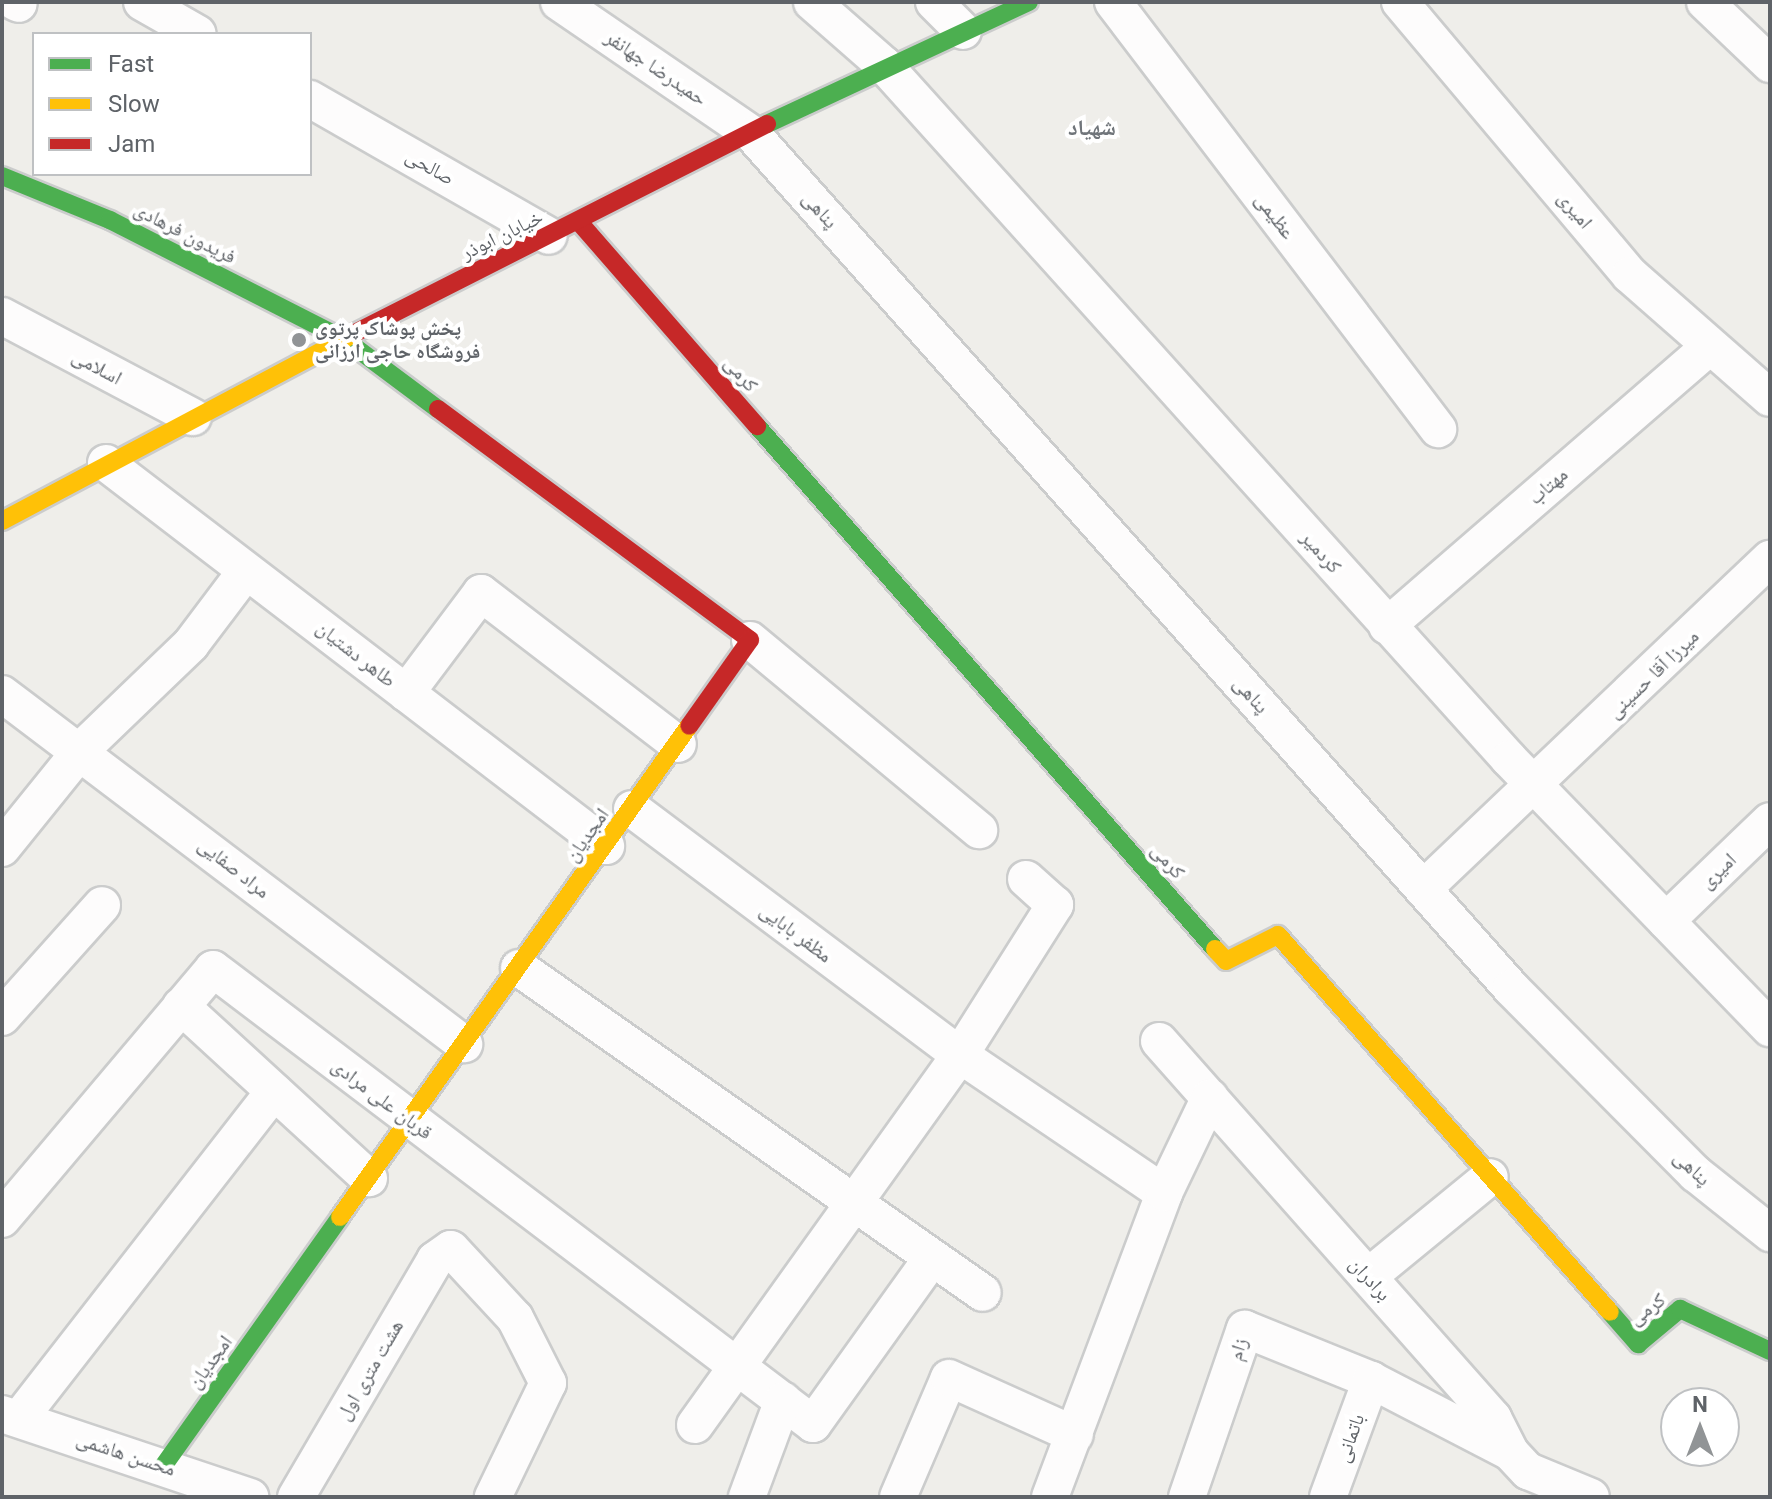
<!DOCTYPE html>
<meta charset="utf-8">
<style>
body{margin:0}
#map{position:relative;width:1772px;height:1499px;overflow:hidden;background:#efeeea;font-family:Roboto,"Noto Naskh Arabic",sans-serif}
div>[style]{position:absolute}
.roads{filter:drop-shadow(2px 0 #cbcccc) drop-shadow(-2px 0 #cbcccc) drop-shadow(0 2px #cbcccc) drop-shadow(0 -2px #cbcccc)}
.street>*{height:36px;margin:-18px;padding:0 18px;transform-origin:18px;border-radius:18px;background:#fdfcfc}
.fast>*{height:18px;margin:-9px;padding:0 9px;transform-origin:9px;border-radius:9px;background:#4caf50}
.slow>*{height:18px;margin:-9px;padding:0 9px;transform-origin:9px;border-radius:9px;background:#ffc107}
.jam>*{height:18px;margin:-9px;padding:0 9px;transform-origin:9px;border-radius:9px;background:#c62828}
.dots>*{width:22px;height:22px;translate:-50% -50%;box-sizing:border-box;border:4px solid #fff;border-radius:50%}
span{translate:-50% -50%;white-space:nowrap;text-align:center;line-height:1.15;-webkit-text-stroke:8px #fff;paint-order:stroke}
.street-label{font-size:20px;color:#5f6368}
.poi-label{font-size:20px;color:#5f6368;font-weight:700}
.left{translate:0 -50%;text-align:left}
.neighbourhood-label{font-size:22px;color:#70757a;font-weight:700}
.frame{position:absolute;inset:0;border:4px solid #5f6368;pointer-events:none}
.legend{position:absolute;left:32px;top:32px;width:280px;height:144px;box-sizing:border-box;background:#fff;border:2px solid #bfc1c3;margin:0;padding:10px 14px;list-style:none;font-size:24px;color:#5f6368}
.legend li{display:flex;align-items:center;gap:16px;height:40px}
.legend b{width:40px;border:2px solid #bfc1c3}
.north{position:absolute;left:1660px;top:1387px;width:80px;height:80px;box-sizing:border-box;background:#fff;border:2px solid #bfc1c3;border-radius:50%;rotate:0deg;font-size:22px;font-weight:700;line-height:32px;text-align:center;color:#5f6368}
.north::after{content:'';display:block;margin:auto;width:28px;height:36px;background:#919496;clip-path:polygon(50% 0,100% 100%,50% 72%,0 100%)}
</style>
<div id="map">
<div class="roads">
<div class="street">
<i style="left:15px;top:2px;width:4px;rotate:27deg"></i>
<i style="left:142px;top:2px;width:64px;rotate:29.7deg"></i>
<i style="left:559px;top:2px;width:235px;rotate:34.4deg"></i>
<i style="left:753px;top:135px;width:1141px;rotate:48.37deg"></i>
<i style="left:1511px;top:988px;width:262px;rotate:45.2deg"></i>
<i style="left:1696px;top:1174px;width:95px;rotate:38.6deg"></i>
<i style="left:812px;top:2px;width:96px;rotate:41.2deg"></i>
<i style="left:884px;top:65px;width:934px;rotate:47.99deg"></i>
<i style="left:1509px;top:759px;width:375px;rotate:45.9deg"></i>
<i style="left:934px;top:2px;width:41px;rotate:45deg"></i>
<i style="left:1113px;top:2px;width:537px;rotate:52.72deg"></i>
<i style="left:1400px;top:2px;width:357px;rotate:49.9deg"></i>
<i style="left:1630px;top:275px;width:186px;rotate:41.3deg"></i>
<i style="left:1705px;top:2px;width:90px;rotate:43.6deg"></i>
<i style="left:310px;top:99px;width:275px;rotate:29.8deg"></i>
<i style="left:2px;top:316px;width:216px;rotate:27.9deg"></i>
<i style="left:106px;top:463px;width:630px;rotate:37.45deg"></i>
<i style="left:1387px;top:626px;width:426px;rotate:-40.9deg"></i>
<i style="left:750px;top:640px;width:298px;rotate:39.7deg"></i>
<i style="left:406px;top:693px;width:125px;rotate:-53.1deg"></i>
<i style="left:481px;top:593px;width:248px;rotate:37.5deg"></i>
<i style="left:2px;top:694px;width:580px;rotate:37.15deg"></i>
<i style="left:632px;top:809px;width:410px;rotate:36.9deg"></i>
<i style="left:960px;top:1055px;width:246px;rotate:34.1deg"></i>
<i style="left:2px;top:848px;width:126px;rotate:-51.1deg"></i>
<i style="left:81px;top:750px;width:153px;rotate:-43.9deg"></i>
<i style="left:191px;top:644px;width:91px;rotate:-53deg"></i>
<i style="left:1423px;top:889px;width:479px;rotate:-43.6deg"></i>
<i style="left:1666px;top:921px;width:144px;rotate:-43.9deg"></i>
<i style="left:519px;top:968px;width:566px;rotate:35.01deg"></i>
<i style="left:181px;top:1006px;width:255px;rotate:42.5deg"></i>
<i style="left:2px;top:1017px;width:150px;rotate:-48.2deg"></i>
<i style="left:1159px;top:1041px;width:504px;rotate:48.46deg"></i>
<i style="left:1493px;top:1418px;width:38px;rotate:63deg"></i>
<i style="left:1510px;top:1452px;width:26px;rotate:47deg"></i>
<i style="left:1528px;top:1471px;width:68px;rotate:22.4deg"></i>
<i style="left:2px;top:1219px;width:327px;rotate:-49.8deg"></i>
<i style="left:213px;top:969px;width:753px;rotate:37.17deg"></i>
<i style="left:813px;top:1424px;width:203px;rotate:-54.4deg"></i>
<i style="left:1369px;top:1276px;width:156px;rotate:-39.3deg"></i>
<i style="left:2px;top:1414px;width:262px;rotate:18.5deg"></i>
<i style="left:19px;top:1419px;width:415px;rotate:-52.1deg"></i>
<i style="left:695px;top:1425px;width:455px;rotate:-54.4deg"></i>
<i style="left:960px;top:1055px;width:178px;rotate:-57.7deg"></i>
<i style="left:1055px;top:905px;width:39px;rotate:-138deg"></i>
<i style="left:296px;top:1497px;width:275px;rotate:-59.6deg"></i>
<i style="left:435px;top:1260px;width:19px;rotate:-35deg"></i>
<i style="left:451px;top:1249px;width:94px;rotate:47.2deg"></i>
<i style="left:515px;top:1318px;width:73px;rotate:63.1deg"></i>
<i style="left:548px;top:1383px;width:127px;rotate:115.8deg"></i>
<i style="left:747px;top:1497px;width:103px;rotate:-69.6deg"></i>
<i style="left:898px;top:1497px;width:129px;rotate:-66.8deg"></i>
<i style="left:949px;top:1378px;width:138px;rotate:24.3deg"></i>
<i style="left:1050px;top:1497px;width:325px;rotate:-69.4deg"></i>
<i style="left:1164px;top:1193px;width:106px;rotate:-64.4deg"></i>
<i style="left:1187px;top:1497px;width:178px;rotate:-71deg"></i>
<i style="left:1245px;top:1329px;width:136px;rotate:22deg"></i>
<i style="left:1371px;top:1380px;width:157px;rotate:27.4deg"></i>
<i style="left:1328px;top:1497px;width:125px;rotate:-69.8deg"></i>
</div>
<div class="fast">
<i style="left:767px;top:124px;width:289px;rotate:-25deg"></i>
<i style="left:2px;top:176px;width:117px;rotate:22.2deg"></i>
<i style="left:110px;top:220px;width:263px;rotate:27deg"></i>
<i style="left:344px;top:339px;width:117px;rotate:36.7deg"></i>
<i style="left:757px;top:426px;width:695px;rotate:48.79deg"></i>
<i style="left:1610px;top:1312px;width:43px;rotate:48.8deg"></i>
<i style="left:1638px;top:1344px;width:55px;rotate:-39.8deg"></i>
<i style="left:1680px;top:1309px;width:99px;rotate:25deg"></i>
<i style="left:164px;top:1465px;width:304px;rotate:-54.6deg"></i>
</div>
<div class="slow">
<i style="left:2px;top:521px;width:400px;rotate:-28deg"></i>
<i style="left:1215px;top:949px;width:16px;rotate:47deg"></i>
<i style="left:1226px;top:961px;width:58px;rotate:-26.6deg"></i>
<i style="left:1278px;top:935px;width:502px;rotate:48.63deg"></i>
<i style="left:340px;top:1217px;width:602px;rotate:-54.6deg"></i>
</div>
<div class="jam">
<i style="left:579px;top:222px;width:271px;rotate:48.9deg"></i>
<i style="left:355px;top:333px;width:462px;rotate:-26.9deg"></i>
<i style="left:438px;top:409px;width:388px;rotate:36.5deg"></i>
<i style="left:750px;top:640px;width:105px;rotate:125.3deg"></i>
</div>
</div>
<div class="dots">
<i style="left:299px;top:340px;background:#919496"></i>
</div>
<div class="street-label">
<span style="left:656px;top:68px;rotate:34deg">حمیدرضا جهانفر</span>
<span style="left:430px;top:167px;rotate:30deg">صالحی</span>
<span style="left:820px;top:210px;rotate:48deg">پناهی</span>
<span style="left:1575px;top:210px;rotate:50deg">امیری</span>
<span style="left:1275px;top:216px;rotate:53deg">عظیمی</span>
<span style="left:185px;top:233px;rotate:27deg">فریدون فرهادی</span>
<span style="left:502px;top:235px;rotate:-26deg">خیابان ابوذر</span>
<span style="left:97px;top:367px;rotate:28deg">اسلامی</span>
<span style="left:741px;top:374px;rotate:49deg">کرمی</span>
<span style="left:1548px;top:486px;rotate:-41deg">مهتاب</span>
<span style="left:1321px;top:552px;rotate:48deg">کردمیر</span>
<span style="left:356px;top:654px;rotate:38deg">طاهر دشتیان</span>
<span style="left:1653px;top:674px;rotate:-44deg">میرزا آقا حسینی</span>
<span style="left:1251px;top:695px;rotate:48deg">پناهی</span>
<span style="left:587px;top:835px;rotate:-55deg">امجدیان</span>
<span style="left:1168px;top:861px;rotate:49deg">کرمی</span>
<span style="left:234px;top:868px;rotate:38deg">مراد صفایی</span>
<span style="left:1718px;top:871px;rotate:-44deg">امیری</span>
<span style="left:796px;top:933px;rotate:37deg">مظفر بابایی</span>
<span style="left:382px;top:1099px;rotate:37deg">قربان علی مرادی</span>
<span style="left:1692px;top:1168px;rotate:43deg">پناهی</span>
<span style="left:1370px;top:1279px;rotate:48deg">برادران</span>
<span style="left:1647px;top:1309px;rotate:-36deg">کرمی</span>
<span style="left:1238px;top:1349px;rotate:-71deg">زام</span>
<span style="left:210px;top:1362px;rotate:-54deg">امجدیان</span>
<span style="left:370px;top:1370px;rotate:-60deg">هشت متری اول</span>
<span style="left:1350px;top:1438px;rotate:-70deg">باتمانی</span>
<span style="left:126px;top:1454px;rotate:18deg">محسن هاشمی</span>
</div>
<div class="poi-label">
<span class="left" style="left:315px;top:340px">پخش پوشاک پرتوی<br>فروشگاه حاجی ارزانی</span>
</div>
<div class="neighbourhood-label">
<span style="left:1092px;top:128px">شهیاد</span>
</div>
<div class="frame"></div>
<ul class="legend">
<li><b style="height:10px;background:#4caf50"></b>Fast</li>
<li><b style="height:10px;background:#ffc107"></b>Slow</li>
<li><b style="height:10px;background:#c62828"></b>Jam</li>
</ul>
<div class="north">N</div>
</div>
